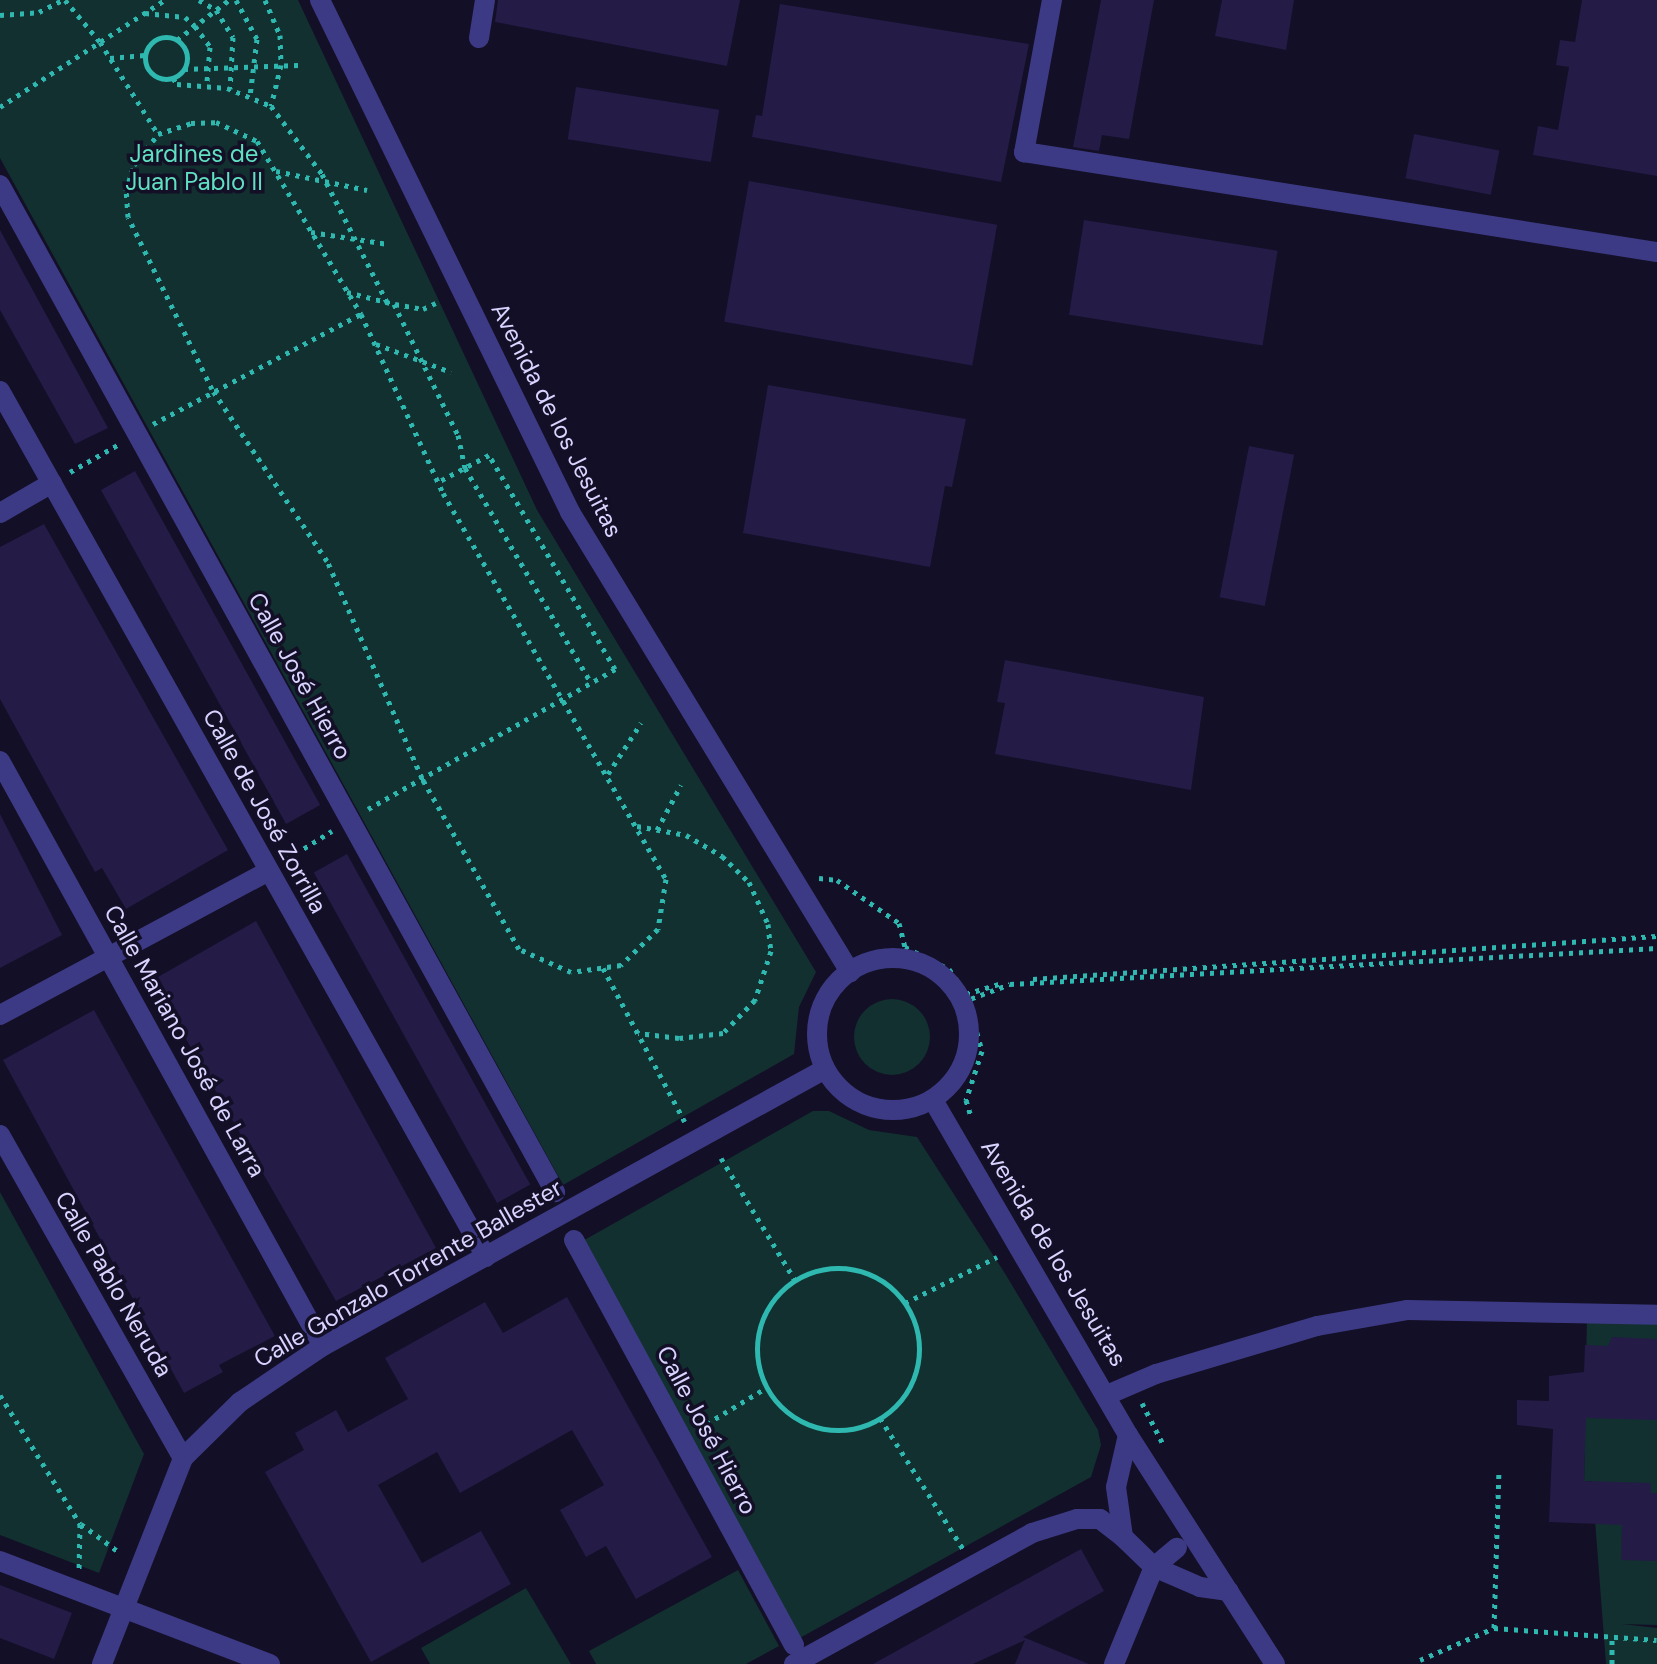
<!DOCTYPE html>
<meta charset="utf-8">
<style>
body{margin:0}
#map{position:relative;width:1657px;height:1664px;overflow:hidden;background:#130f26;font-family:"DM Sans",sans-serif}
div>[style]{position:absolute}
.green>*{inset:0;background:#12302f}
.round{border-radius:50%}
.building>*{inset:0;background:#241b47;transform-origin:0 0}
.path>*{height:5px;margin-top:-2.5px;transform-origin:0;background:repeating-linear-gradient(90deg,#2fb8b0 0 4px,transparent 0 10px)}
.path>.ring{margin:-2.5px;padding:0;box-sizing:content-box;background:none;border:5px solid #2fb8b0;border-radius:50%}
.minor>*{height:20px;margin:-10px;padding:0 10px;transform-origin:10px;border-radius:10px;background:#3d3a85}
.minor>.ring{margin:-10px;padding:0;box-sizing:content-box;background:none;border:20px solid #3d3a85;border-radius:50%}
span{translate:-50% -50%;white-space:nowrap;text-align:center;line-height:1.15;-webkit-text-stroke:7px #130f26;paint-order:stroke}
.park-label{font-size:24px;color:#5fe0c0}
.street-label{font-size:24px;color:#d9d4ff}
</style>
<div id="map">
<div class="green">
<i style="clip-path:polygon(0 0,298px 0,537px 510px,816px 972px,799px 1007px,794px 1054px,563px 1185px,0 158px)"></i>
<i class="round" style="left:854px;top:999px;width:76px;height:76px"></i>
<i style="clip-path:polygon(813px 1111px,829px 1111px,869px 1130px,917px 1137px,1006px 1275px,1098px 1430px,1101px 1445px,1091px 1477px,798px 1639px,579px 1243px)"></i>
<i style="clip-path:polygon(0 1192px,144px 1454px,99px 1573px,0 1535px)"></i>
<i style="clip-path:polygon(1587px 1314px,1657px 1315px,1657px 1625px,1622px 1624px,1657px 1628px,1657px 1664px,1606px 1664px,1592px 1481px,1584px 1481px)"></i>
<i style="clip-path:polygon(738px 1570px,779px 1646px,746px 1664px,596px 1664px,589px 1651px)"></i>
<i style="clip-path:polygon(526px 1588px,571px 1664px,430px 1664px,421px 1648px)"></i>
</div>
<div class="building">
<i style="clip-path:polygon(498px 0,740px 0,727px 66px,495px 22px)"></i>
<i style="clip-path:polygon(1101px 0,1154px 0,1129px 139px,1102px 135px,1099px 151px,1073px 147px)"></i>
<i style="clip-path:polygon(1222px 0,1294px 0,1286px 50px,1215px 36px)"></i>
<i style="clip-path:polygon(1582px 0,1657px 0,1657px 176px,1533px 155px,1538px 126px,1558px 130px,1569px 67px,1556px 65px,1560px 40px,1575px 42px)"></i>
<i style="clip-path:polygon(780px 4px,1029px 44px,1001px 182px,752px 137px,756px 115px,762px 116px)"></i>
<i style="left:576px;top:87px;width:145px;height:53px;rotate:9deg"></i>
<i style="left:1414px;top:134px;width:87px;height:45px;rotate:11deg"></i>
<i style="left:749px;top:181px;width:252px;height:143px;rotate:10deg"></i>
<i style="left:1084px;top:220px;width:196px;height:96px;rotate:9deg"></i>
<i style="clip-path:polygon(0 230px,108px 428px,75px 444px,0 310px)"></i>
<i style="clip-path:polygon(768px 385px,966px 419px,952px 487px,945px 486px,930px 567px,743px 533px)"></i>
<i style="left:1249px;top:446px;width:46px;height:154px;rotate:11deg"></i>
<i style="left:135px;top:471px;width:382px;height:39px;rotate:61deg"></i>
<i style="clip-path:polygon(44px 524px,228px 850px,126px 909px,102px 868px,95px 872px,0 699px,0 547px)"></i>
<i style="clip-path:polygon(1005px 660px,1204px 697px,1191px 790px,995px 754px,1005px 703px,997px 702px)"></i>
<i style="clip-path:polygon(0 814px,62px 935px,0 968px)"></i>
<i style="left:347px;top:854px;width:378px;height:38px;rotate:61deg"></i>
<i style="clip-path:polygon(256px 921px,436px 1248px,336px 1301px,167px 1006px,172px 1003px,158px 977px)"></i>
<i style="clip-path:polygon(94px 1010px,275px 1336px,219px 1365px,223px 1372px,184px 1393px,3px 1060px)"></i>
<i style="clip-path:polygon(567px 1297px,712px 1557px,636px 1599px,606px 1546px,586px 1557px,560px 1510px,604px 1485px,572px 1430px,460px 1493px,437px 1452px,378px 1485px,422px 1563px,481px 1531px,511px 1584px,371px 1662px,265px 1472px,304px 1450px,295px 1433px,336px 1410px,348px 1432px,408px 1399px,385px 1358px,485px 1302px,503px 1333px)"></i>
<i style="clip-path:polygon(1612px 1337px,1657px 1339px,1657px 1420px,1586px 1418px,1584px 1481px,1651px 1483px,1651px 1493px,1657px 1493px,1657px 1561px,1621px 1560px,1622px 1525px,1549px 1522px,1553px 1429px,1517px 1425px,1517px 1400px,1549px 1401px,1549px 1376px,1584px 1372px,1585px 1345px,1608px 1346px)"></i>
<i style="clip-path:polygon(1081px 1549px,1104px 1591px,1023px 1637px,1089px 1664px,1015px 1664px,1025px 1640px,973px 1664px,873px 1664px)"></i>
<i style="clip-path:polygon(0 1585px,72px 1613px,54px 1659px,0 1638px)"></i>
</div>
<div class="path">
<i style="left:65px;top:0;width:55px;rotate:50.2deg"></i>
<i style="left:100px;top:42px;width:109px;rotate:57.8deg"></i>
<i style="left:199px;top:0;width:20px;rotate:30deg"></i>
<i style="left:216px;top:10px;width:32px;rotate:58deg"></i>
<i style="left:233px;top:37px;width:52px;rotate:93.3deg"></i>
<i style="left:236px;top:0;width:44px;rotate:61.7deg"></i>
<i style="left:257px;top:39px;width:57px;rotate:97deg"></i>
<i style="left:265px;top:0;width:38px;rotate:67deg"></i>
<i style="left:280px;top:35px;width:30px;rotate:88deg"></i>
<i style="left:281px;top:65px;width:42px;rotate:103.7deg"></i>
<i style="left:145px;top:13px;width:40px;rotate:5.7deg"></i>
<i style="left:185px;top:17px;width:13px;rotate:42deg"></i>
<i style="left:195px;top:26px;width:26px;rotate:54deg"></i>
<i style="left:210px;top:47px;width:38px;rotate:95deg"></i>
<i style="left:0;top:15px;width:39px;rotate:-4deg"></i>
<i style="left:39px;top:12px;width:27px;rotate:-27deg"></i>
<i class="ring" style="left:145px;top:37px;width:37px;height:37px"></i>
<i style="left:177px;top:40px;width:66px;rotate:-37.6deg"></i>
<i style="left:110px;top:58px;width:35px;rotate:-5deg"></i>
<i style="left:184px;top:69px;width:115px;rotate:-2deg"></i>
<i style="left:173px;top:78px;width:7px;rotate:56deg"></i>
<i style="left:177px;top:84px;width:50px;rotate:4.6deg"></i>
<i style="left:227px;top:88px;width:48px;rotate:22.2deg"></i>
<i style="left:271px;top:106px;width:85px;rotate:53.1deg"></i>
<i style="left:322px;top:174px;width:144px;rotate:63.1deg"></i>
<i style="left:0;top:107px;width:197px;rotate:-33deg"></i>
<i style="left:216px;top:122px;width:45px;rotate:24.9deg"></i>
<i style="left:257px;top:141px;width:202px;rotate:59deg"></i>
<i style="left:361px;top:314px;width:197px;rotate:65.4deg"></i>
<i style="left:443px;top:493px;width:446px;rotate:60deg"></i>
<i style="left:666px;top:879px;width:51px;rotate:99.1deg"></i>
<i style="left:658px;top:929px;width:52px;rotate:135.8deg"></i>
<i style="left:621px;top:965px;width:50px;rotate:172deg"></i>
<i style="left:571px;top:972px;width:57px;rotate:-156.1deg"></i>
<i style="left:519px;top:949px;width:197px;rotate:-119.6deg"></i>
<i style="left:422px;top:778px;width:237px;rotate:-113.6deg"></i>
<i style="left:327px;top:561px;width:207px;rotate:-123.8deg"></i>
<i style="left:212px;top:389px;width:191px;rotate:-116deg"></i>
<i style="left:128px;top:217px;width:26px;rotate:-94deg"></i>
<i style="left:126px;top:191px;width:27px;rotate:-73deg"></i>
<i style="left:134px;top:165px;width:39px;rotate:-52deg"></i>
<i style="left:158px;top:134px;width:35px;rotate:-18deg"></i>
<i style="left:191px;top:123px;width:25px;rotate:-2deg"></i>
<i style="left:276px;top:171px;width:93px;rotate:11.8deg"></i>
<i style="left:311px;top:232px;width:78px;rotate:8.9deg"></i>
<i style="left:347px;top:292px;width:49px;rotate:14.3deg"></i>
<i style="left:394px;top:304px;width:146px;rotate:64deg"></i>
<i style="left:458px;top:435px;width:34px;rotate:78deg"></i>
<i style="left:465px;top:468px;width:249px;rotate:59.6deg"></i>
<i style="left:395px;top:304px;width:28px;rotate:10deg"></i>
<i style="left:423px;top:309px;width:14px;rotate:-25deg"></i>
<i style="left:376px;top:344px;width:80px;rotate:20.5deg"></i>
<i style="left:153px;top:424px;width:235px;rotate:-27.9deg"></i>
<i style="left:70px;top:472px;width:59px;rotate:-29.6deg"></i>
<i style="left:608px;top:774px;width:61px;rotate:-57.1deg"></i>
<i style="left:368px;top:809px;width:284px;rotate:-29.5deg"></i>
<i style="left:615px;top:669px;width:248px;rotate:-120.5deg"></i>
<i style="left:489px;top:455px;width:58px;rotate:152.1deg"></i>
<i style="left:637px;top:826px;width:50px;rotate:10.4deg"></i>
<i style="left:686px;top:835px;width:42px;rotate:30.3deg"></i>
<i style="left:722px;top:856px;width:37px;rotate:44deg"></i>
<i style="left:749px;top:882px;width:46px;rotate:65.7deg"></i>
<i style="left:768px;top:924px;width:27px;rotate:84deg"></i>
<i style="left:771px;top:951px;width:52px;rotate:108.1deg"></i>
<i style="left:755px;top:1000px;width:46px;rotate:134.1deg"></i>
<i style="left:723px;top:1033px;width:44px;rotate:173.5deg"></i>
<i style="left:679px;top:1038px;width:41px;rotate:-173deg"></i>
<i style="left:657px;top:830px;width:51px;rotate:-61.9deg"></i>
<i style="left:287px;top:859px;width:53px;rotate:-31.9deg"></i>
<i style="left:819px;top:878px;width:18px;rotate:6deg"></i>
<i style="left:837px;top:880px;width:75px;rotate:34.7deg"></i>
<i style="left:899px;top:923px;width:25px;rotate:76deg"></i>
<i style="left:905px;top:947px;width:49px;rotate:26.6deg"></i>
<i style="left:949px;top:969px;width:30px;rotate:56deg"></i>
<i style="left:966px;top:994px;width:59px;rotate:74.3deg"></i>
<i style="left:982px;top:1051px;width:52px;rotate:108.1deg"></i>
<i style="left:966px;top:1100px;width:17px;rotate:73deg"></i>
<i style="left:603px;top:968px;width:174px;rotate:62deg"></i>
<i style="left:1033px;top:979px;width:625px;rotate:-3.94deg"></i>
<i style="left:966px;top:994px;width:39px;rotate:-17deg"></i>
<i style="left:962px;top:1002px;width:51px;rotate:-20.6deg"></i>
<i style="left:1010px;top:984px;width:648px;rotate:-3.18deg"></i>
<i style="left:721px;top:1158px;width:143px;rotate:58.8deg"></i>
<i class="ring" style="left:757px;top:1268px;width:157px;height:157px"></i>
<i style="left:1073px;top:1290px;width:90px;rotate:58.6deg"></i>
<i style="left:905px;top:1303px;width:103px;rotate:-26.6deg"></i>
<i style="left:0;top:1395px;width:152px;rotate:58.2deg"></i>
<i style="left:80px;top:1524px;width:47px;rotate:91.2deg"></i>
<i style="left:1142px;top:1403px;width:46px;rotate:62.9deg"></i>
<i style="left:880px;top:1418px;width:155px;rotate:57.6deg"></i>
<i style="left:698px;top:1429px;width:79px;rotate:-31.1deg"></i>
<i style="left:81px;top:1524px;width:47px;rotate:36.4deg"></i>
<i style="left:1494px;top:1628px;width:158px;rotate:-88.2deg"></i>
<i style="left:1420px;top:1660px;width:81px;rotate:-23.4deg"></i>
<i style="left:1494px;top:1628px;width:163px;rotate:4.2deg"></i>
<i style="left:1612px;top:1664px;width:26px;rotate:-90deg"></i>
</div>
<div class="minor">
<i style="left:320px;top:0;width:570px;rotate:63.97deg"></i>
<i style="left:570px;top:512px;width:539px;rotate:58.67deg"></i>
<i style="left:1052px;top:0;width:155px;rotate:100.4deg"></i>
<i style="left:1024px;top:152px;width:641px;rotate:8.98deg"></i>
<i style="left:479px;top:38px;width:38px;rotate:-81deg"></i>
<i style="left:0;top:185px;width:1150px;rotate:61.14deg"></i>
<i style="left:0;top:391px;width:993px;rotate:60.7deg"></i>
<i style="left:0;top:513px;width:60px;rotate:-30deg"></i>
<i style="left:0;top:761px;width:668px;rotate:61.1deg"></i>
<i class="ring" style="left:817px;top:958px;width:132px;height:132px"></i>
<i style="left:0;top:1015px;width:304px;rotate:-28.2deg"></i>
<i style="left:933px;top:1100px;width:388px;rotate:59.8deg"></i>
<i style="left:1128px;top:1435px;width:272px;rotate:57.3deg"></i>
<i style="left:0;top:1135px;width:371px;rotate:60.5deg"></i>
<i style="left:574px;top:1240px;width:461px;rotate:61.5deg"></i>
<i style="left:1107px;top:1395px;width:53px;rotate:-23.2deg"></i>
<i style="left:1156px;top:1374px;width:168px;rotate:-16.6deg"></i>
<i style="left:1317px;top:1326px;width:91px;rotate:-10.1deg"></i>
<i style="left:1407px;top:1310px;width:250px;rotate:1.1deg"></i>
<i style="left:1128px;top:1435px;width:53px;rotate:103deg"></i>
<i style="left:1116px;top:1487px;width:50px;rotate:82deg"></i>
<i style="left:1123px;top:1537px;width:43px;rotate:44.1deg"></i>
<i style="left:1154px;top:1567px;width:50px;rotate:23.5deg"></i>
<i style="left:1200px;top:1587px;width:29px;rotate:8deg"></i>
<i style="left:0;top:1561px;width:289px;rotate:20.9deg"></i>
<i style="left:102px;top:1664px;width:221px;rotate:-68.5deg"></i>
<i style="left:183px;top:1458px;width:80px;rotate:-44.5deg"></i>
<i style="left:240px;top:1402px;width:100px;rotate:-34deg"></i>
<i style="left:323px;top:1346px;width:573px;rotate:-28.89deg"></i>
<i style="left:794px;top:1664px;width:272px;rotate:-28.8deg"></i>
<i style="left:1032px;top:1533px;width:47px;rotate:-17.3deg"></i>
<i style="left:1077px;top:1519px;width:23px"></i>
<i style="left:1100px;top:1519px;width:29px;rotate:38deg"></i>
<i style="left:1114px;top:1664px;width:105px;rotate:-67.6deg"></i>
<i style="left:1154px;top:1567px;width:30px;rotate:-40deg"></i>
</div>
<div class="park-label">
<span style="left:194px;top:168px">Jardines de<br>Juan Pablo II</span>
</div>
<div class="street-label">
<span style="left:557px;top:420px;rotate:63deg">Avenida de los Jesuitas</span>
<span style="left:300px;top:676px;rotate:61deg">Calle José Hierro</span>
<span style="left:265px;top:811px;rotate:61deg">Calle de José Zorrilla</span>
<span style="left:185px;top:1041px;rotate:61deg">Calle Mariano José de Larra</span>
<span style="left:1054px;top:1253px;rotate:59deg">Avenida de los Jesuitas</span>
<span style="left:408px;top:1273px;rotate:-30deg">Calle Gonzalo Torrente Ballester</span>
<span style="left:114px;top:1284px;rotate:60deg">Calle Pablo Neruda</span>
<span style="left:707px;top:1430px;rotate:62deg">Calle José Hierro</span>
</div>
</div>
